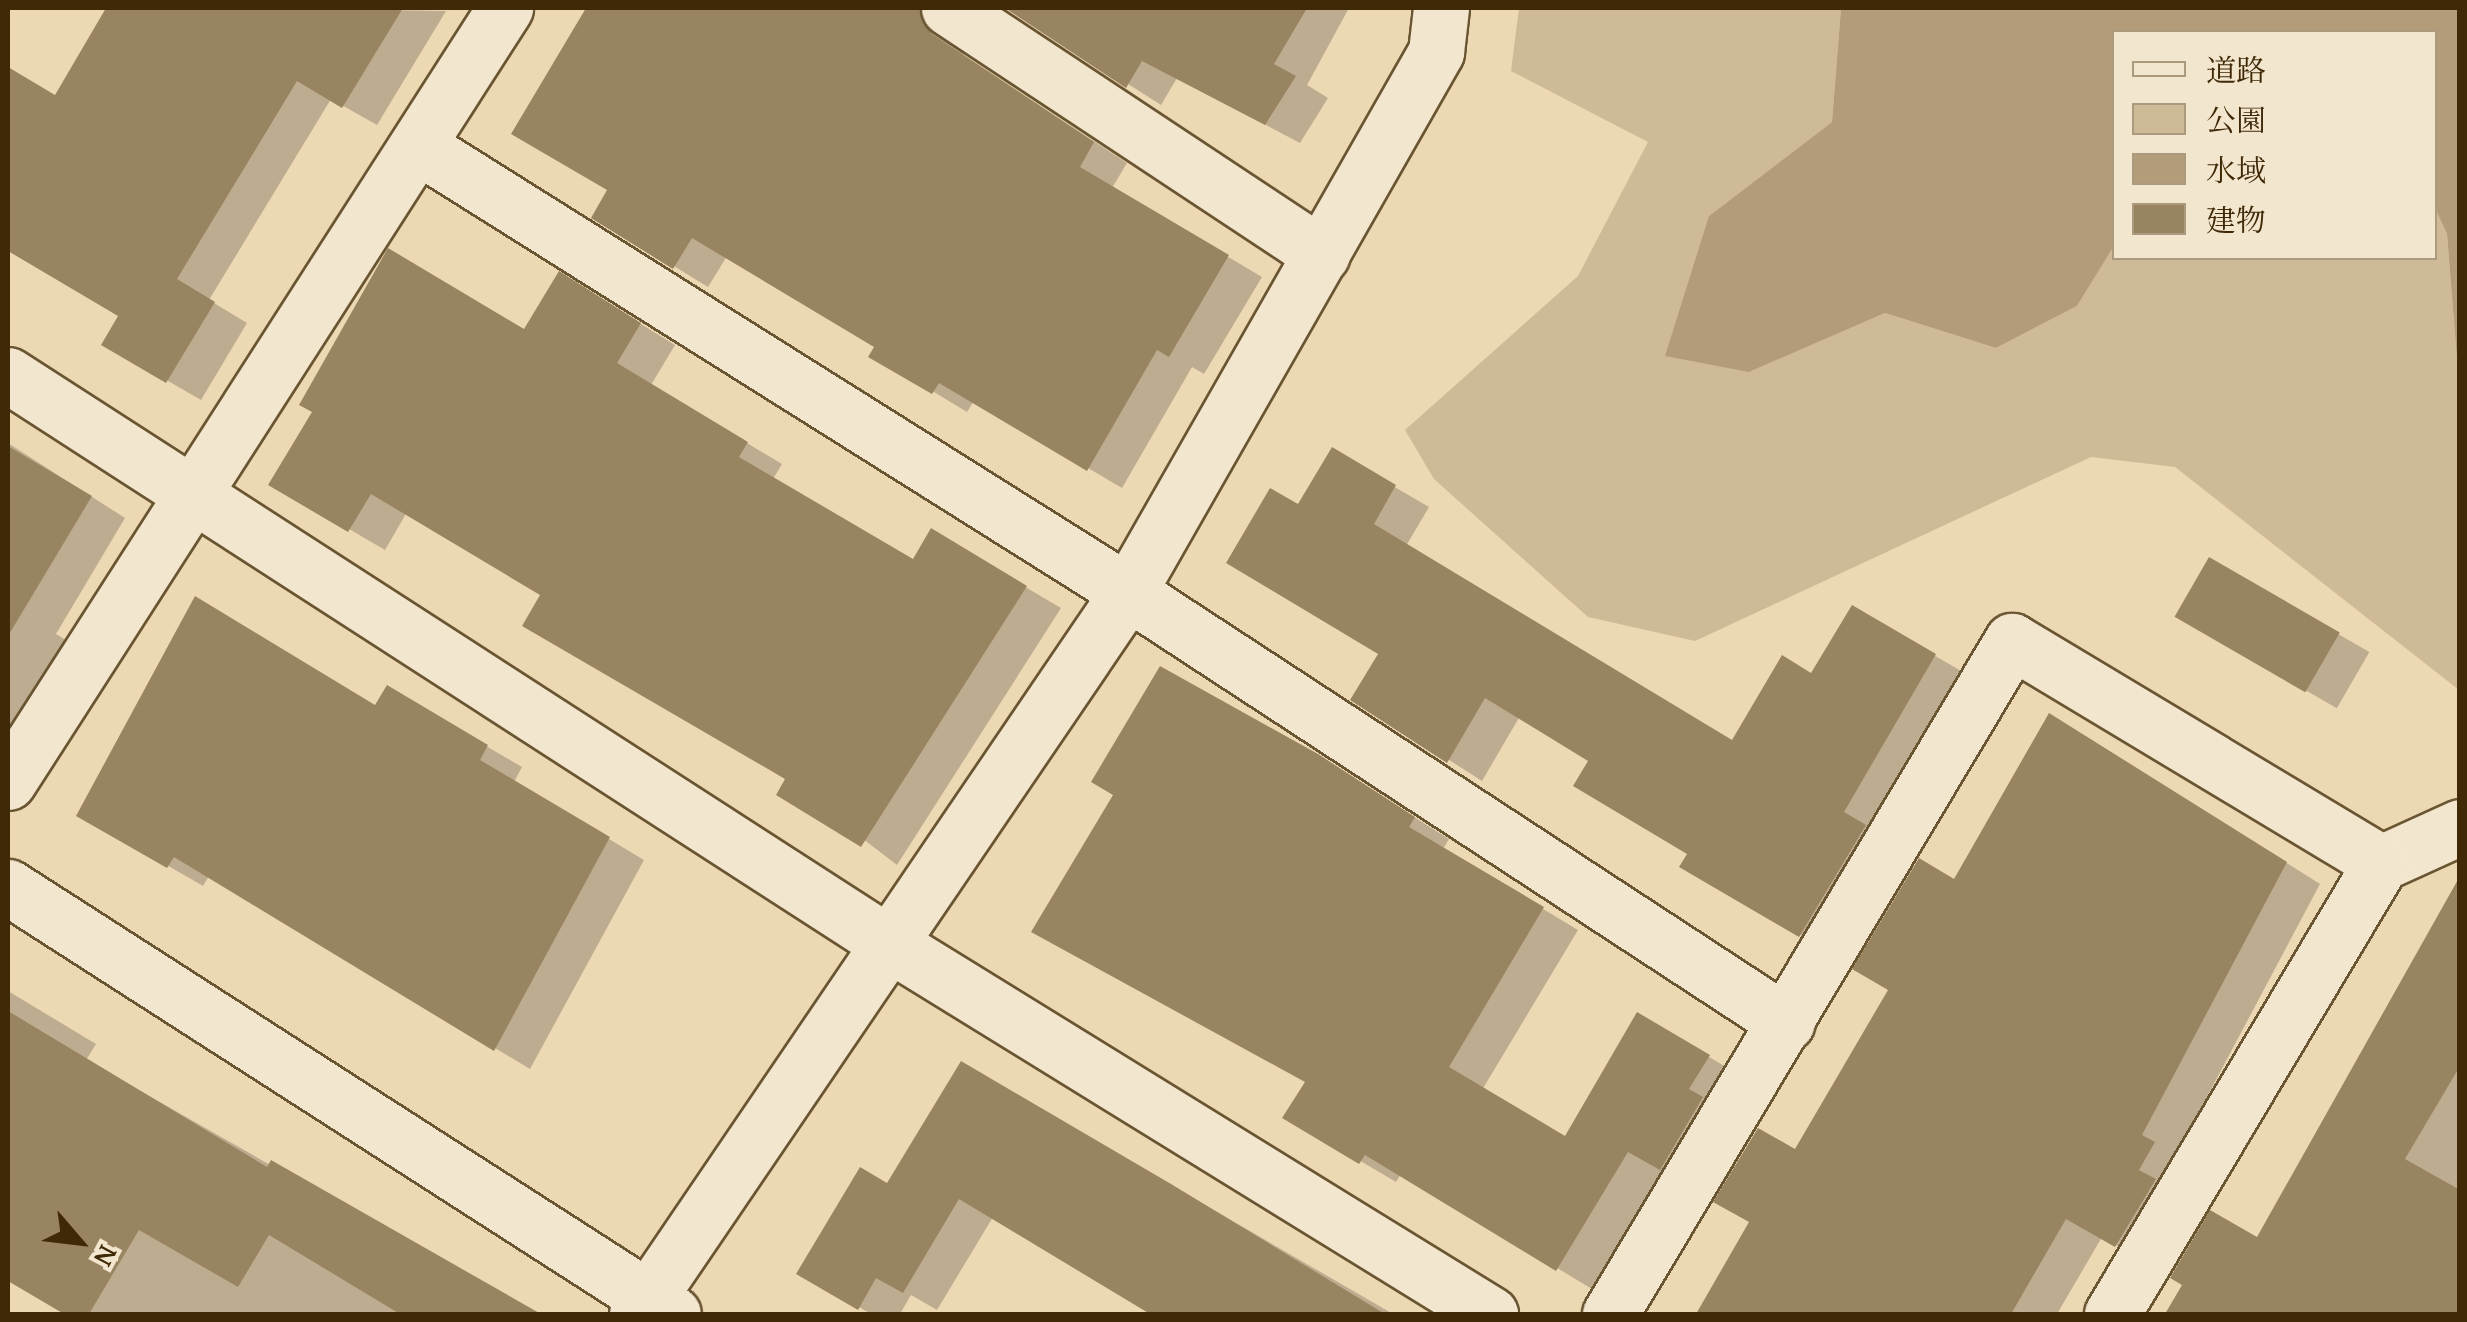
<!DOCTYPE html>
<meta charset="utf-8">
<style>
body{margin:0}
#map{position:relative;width:2467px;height:1322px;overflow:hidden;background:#edd8b4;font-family:"Gentium Book Plus","Noto Serif JP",serif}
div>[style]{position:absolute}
.green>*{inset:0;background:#cfba97}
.water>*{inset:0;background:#b29c79}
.shadow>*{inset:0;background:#0003;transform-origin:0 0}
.building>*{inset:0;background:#998461;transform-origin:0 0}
.roads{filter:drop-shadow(2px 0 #6a5532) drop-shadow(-2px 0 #6a5532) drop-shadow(0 2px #6a5532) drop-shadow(0 -2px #6a5532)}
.minor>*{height:55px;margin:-27.5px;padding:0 27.5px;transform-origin:27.5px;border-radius:27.5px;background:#f3e6ce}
.tertiary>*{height:55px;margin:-27.5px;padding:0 27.5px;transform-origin:27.5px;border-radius:27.5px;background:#f3e6ce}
span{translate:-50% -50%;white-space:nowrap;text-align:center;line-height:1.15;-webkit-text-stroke:8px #f3e6ce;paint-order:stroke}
.frame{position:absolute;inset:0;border:10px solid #3f2907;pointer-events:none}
.legend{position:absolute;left:2112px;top:30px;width:325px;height:230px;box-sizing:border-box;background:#f3e6ce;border:2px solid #ab9a7e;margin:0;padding:12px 18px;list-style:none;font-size:30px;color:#3f2907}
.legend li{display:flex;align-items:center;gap:20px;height:50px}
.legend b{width:50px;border:2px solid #ab9a7e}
.north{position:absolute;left:30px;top:1192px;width:100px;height:100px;-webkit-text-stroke:8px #f3e6ce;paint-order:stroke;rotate:118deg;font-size:28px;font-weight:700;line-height:40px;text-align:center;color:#3f2907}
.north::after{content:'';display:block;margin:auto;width:35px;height:45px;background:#3f2907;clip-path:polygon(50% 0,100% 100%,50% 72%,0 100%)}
</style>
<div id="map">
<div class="green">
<i style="clip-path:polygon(1519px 8px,1841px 8px,1832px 122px,1709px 216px,1749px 372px,1885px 313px,1996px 348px,2077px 306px,2114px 246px,2114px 258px,2434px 258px,2435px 208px,2447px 234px,2459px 384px,2459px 690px,2175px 467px,2091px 457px,1695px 641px,1588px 617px,1434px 479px,1405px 430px,1578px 276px,1648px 142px,1511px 71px)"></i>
</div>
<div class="water">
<i style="clip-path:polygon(1841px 8px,2459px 8px,2459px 384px,2447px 234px,2435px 208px,2434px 32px,2114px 32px,2114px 246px,2077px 306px,1996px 348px,1885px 313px,1749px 372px,1665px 356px,1709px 216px,1832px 122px)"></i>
</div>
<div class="shadow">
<i style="clip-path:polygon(247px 8px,446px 11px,377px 125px,331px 99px,209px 300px,247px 323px,201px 400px,104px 344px,121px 315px,8px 248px,8px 90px,17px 75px,56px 98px,201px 83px)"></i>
<i style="clip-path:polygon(589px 8px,960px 8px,954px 42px,965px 56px,1127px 163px,1112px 188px,1262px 277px,1204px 374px,1192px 367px,1122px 488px,974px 401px,967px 412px,934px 392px,872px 356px,878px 346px,727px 256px,708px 287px,594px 217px,610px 190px,515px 133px)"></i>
<i style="clip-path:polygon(1009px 8px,1349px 8px,1307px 85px,1328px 98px,1300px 143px,1177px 78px,1161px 105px)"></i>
<i style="clip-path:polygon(594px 295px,675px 345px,651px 385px,782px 464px,773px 479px,914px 562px,932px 532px,1061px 608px,897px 865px,544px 594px,407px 512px,385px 550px,272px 484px)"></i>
<i style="clip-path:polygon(8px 443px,125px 518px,56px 634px,85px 652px,8px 775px)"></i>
<i style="clip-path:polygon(1333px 451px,1429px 507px,1406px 546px,1733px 743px,1812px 676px,1853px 608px,1968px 675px,1834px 955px,1683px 866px,1691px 853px,1592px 760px,1520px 716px,1482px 781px,1354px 699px,1381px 653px,1299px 508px)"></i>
<i style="left:2210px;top:560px;width:184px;height:65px;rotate:30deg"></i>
<i style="clip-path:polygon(388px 689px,522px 767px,514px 782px,644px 860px,530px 1069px,209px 876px,203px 886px,80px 815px,377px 708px)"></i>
<i style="clip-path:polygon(2085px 736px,2320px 884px,2175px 1157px,2152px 1265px,2102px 1237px,2057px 1314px,1699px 1314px,1956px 881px)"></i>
<i style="clip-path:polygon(1317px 756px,1449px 839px,1443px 849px,1578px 930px,1482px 1090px,1566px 1139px,1638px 1015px,1743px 1077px,1696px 1188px,1664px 1170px,1592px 1289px,1401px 1174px,1396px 1182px,1286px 1117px,1308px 1082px)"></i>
<i style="clip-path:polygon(2460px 886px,2460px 1314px,2168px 1314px,2185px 1284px,2258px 1241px)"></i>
<i style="clip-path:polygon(8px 991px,96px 1044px,86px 1060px,532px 1314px,69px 1314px,8px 1278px)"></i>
<i style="clip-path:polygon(962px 1064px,1393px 1314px,1155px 1314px,993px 1217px,937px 1310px,911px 1295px,900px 1314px,871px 1314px,800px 1273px,888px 1186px)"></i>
</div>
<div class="building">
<i style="clip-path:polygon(106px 8px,403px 8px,342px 108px,297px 81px,177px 279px,215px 302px,166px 383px,101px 345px,118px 316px,8px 251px,8px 67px,55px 95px)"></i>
<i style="clip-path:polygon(586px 8px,918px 8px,932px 34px,1094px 142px,1080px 167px,1229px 255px,1169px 357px,1157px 350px,1087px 471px,939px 383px,932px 394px,868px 357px,874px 347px,692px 238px,673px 269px,591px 218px,607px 190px,511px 134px)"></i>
<i style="clip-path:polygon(1005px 8px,1307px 8px,1274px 64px,1296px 76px,1265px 125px,1142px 61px,1126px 88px)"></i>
<i style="clip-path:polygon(388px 248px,524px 329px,559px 271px,641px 323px,617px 363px,748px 442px,739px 457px,913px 559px,931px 528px,1027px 586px,861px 847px,776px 795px,785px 779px,522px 626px,540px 595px,371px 494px,348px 532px,268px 485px,312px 412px,299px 405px)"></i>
<i style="clip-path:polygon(8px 446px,92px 496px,8px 636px)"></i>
<i style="clip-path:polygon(1332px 447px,1396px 485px,1374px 524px,1732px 740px,1782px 655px,1811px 673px,1852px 605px,1936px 654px,1844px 812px,1866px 825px,1799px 937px,1679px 867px,1687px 854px,1573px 786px,1588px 761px,1485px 698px,1447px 763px,1350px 700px,1378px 654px,1226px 563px,1270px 488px,1298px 504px)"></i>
<i style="left:2209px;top:557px;width:151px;height:69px;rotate:30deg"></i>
<i style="clip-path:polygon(195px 596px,375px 705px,387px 685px,488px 745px,480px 760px,610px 837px,494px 1051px,174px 857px,167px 868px,76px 816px)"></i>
<i style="clip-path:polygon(1160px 666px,1318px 754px,1415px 817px,1409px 827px,1544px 907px,1449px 1067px,1565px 1136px,1637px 1012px,1710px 1055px,1689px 1089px,1703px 1097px,1660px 1170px,1628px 1152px,1556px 1271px,1365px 1155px,1359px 1164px,1282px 1118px,1305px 1082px,1031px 932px,1113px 795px,1091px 782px)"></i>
<i style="clip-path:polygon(2049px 713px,2287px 862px,2142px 1135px,2155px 1142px,2139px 1170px,2156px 1179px,2115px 1247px,2066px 1219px,2011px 1314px,1696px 1314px,1749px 1222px,1713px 1202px,1758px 1128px,1795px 1149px,1888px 990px,1852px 969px,1919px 858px,1954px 879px)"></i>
<i style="clip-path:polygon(2460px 876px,2460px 1066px,2405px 1159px,2460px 1190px,2460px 1314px,2165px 1314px,2182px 1285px,2170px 1278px,2210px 1210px,2257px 1237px)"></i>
<i style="clip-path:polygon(8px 1011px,267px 1167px,271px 1160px,541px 1314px,400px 1314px,269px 1235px,238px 1287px,139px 1230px,89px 1314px,64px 1314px,8px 1281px)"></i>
<i style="clip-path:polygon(961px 1061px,1171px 1184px,1385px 1314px,1150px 1314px,959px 1199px,903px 1293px,876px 1278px,858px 1310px,796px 1274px,860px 1167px,887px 1183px)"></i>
</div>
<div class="roads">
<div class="minor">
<i style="left:949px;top:8px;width:447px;rotate:33.5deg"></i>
<i style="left:418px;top:146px;width:838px;rotate:32.14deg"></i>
<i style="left:1128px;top:592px;width:787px;rotate:33.19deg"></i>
<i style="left:8px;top:375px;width:1044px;rotate:32.84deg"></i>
<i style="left:885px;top:941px;width:711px;rotate:31.66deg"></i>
<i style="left:8px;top:782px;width:920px;rotate:-57.29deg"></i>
<i style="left:637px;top:1314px;width:873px;rotate:-55.78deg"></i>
<i style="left:1128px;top:592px;width:622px;rotate:-60.3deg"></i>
<i style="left:1436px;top:52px;width:44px;rotate:-83.5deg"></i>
<i style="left:1610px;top:1314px;width:784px;rotate:-59.15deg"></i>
<i style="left:2012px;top:641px;width:431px;rotate:31deg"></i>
<i style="left:2381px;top:863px;width:87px;rotate:-24.5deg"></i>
<i style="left:2112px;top:1314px;width:525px;rotate:-59.19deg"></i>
</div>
<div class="tertiary">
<i style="left:8px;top:887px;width:790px;rotate:32.7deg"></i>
</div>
</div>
<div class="frame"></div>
<ul class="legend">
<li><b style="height:12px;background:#f3e6ce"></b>道路</li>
<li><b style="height:28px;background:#cfba97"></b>公園</li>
<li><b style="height:28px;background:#b29c79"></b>水域</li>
<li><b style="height:28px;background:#998461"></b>建物</li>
</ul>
<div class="north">N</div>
</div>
